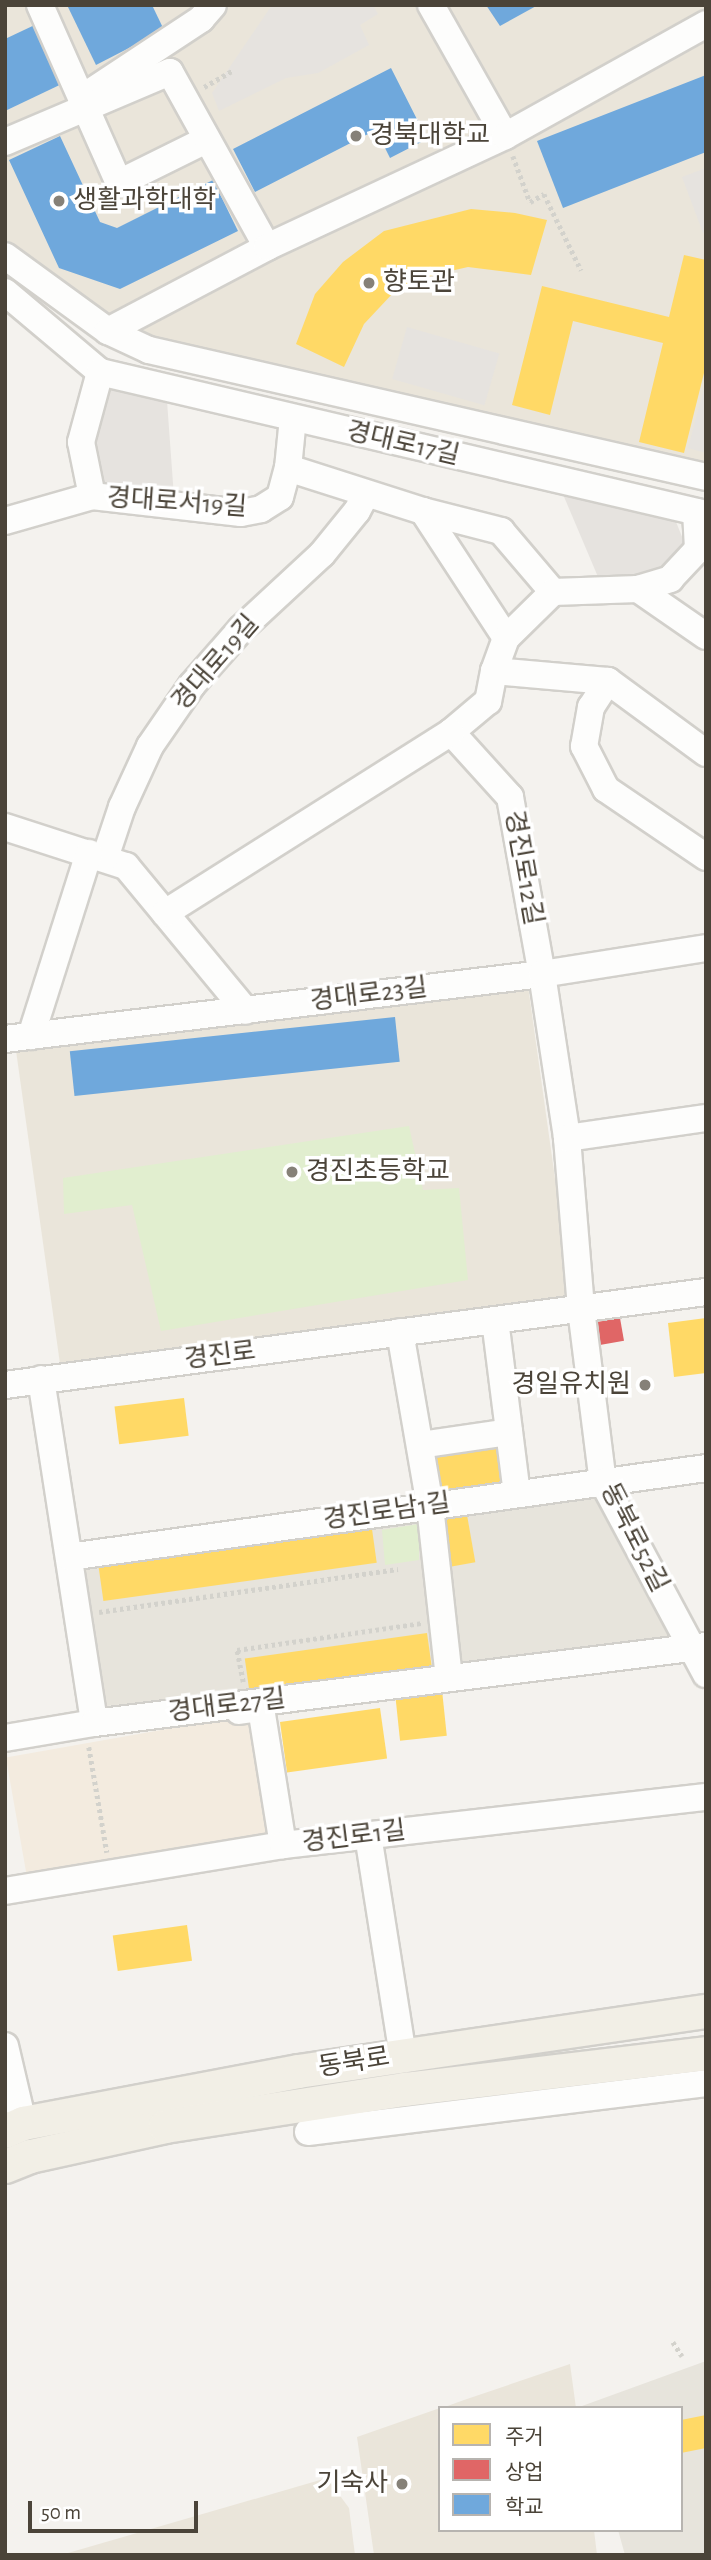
<!DOCTYPE html>
<meta charset="utf-8">
<style>
body{margin:0}
#map{position:relative;width:711px;height:2560px;overflow:hidden;background:#f4f2ee;font-family:"Alegreya Sans","Noto Sans KR",sans-serif}
div>[style]{position:absolute}
.residential>*{inset:0;background:#e7e4dc;transform-origin:0 0}
.commercial>*{inset:0;background:#f3ebdf;transform-origin:0 0}
.education>*{inset:0;background:#eae5da;transform-origin:0 0}
.green>*{inset:0;background:#e1eecf}
.parking>*{inset:0;background:#e6e3df;transform-origin:0 0}
.homes>*{inset:0;background:#ffd966;transform-origin:0 0}
.shops>*{inset:0;background:#e06666;transform-origin:0 0}
.schools>*{inset:0;background:#6fa8dc;transform-origin:0 0}
.path>*{height:4.5px;margin-top:-2.25px;transform-origin:0;background:repeating-linear-gradient(90deg,#d3d2cc 0 3.5px,transparent 0 7px)}
.roads{filter:drop-shadow(2px 0 #d2d0cb) drop-shadow(-2px 0 #d2d0cb) drop-shadow(0 2px #d2d0cb) drop-shadow(0 -2px #d2d0cb)}
.minor>*{height:26px;margin:-13px;padding:0 13px;transform-origin:13px;border-radius:13px;background:#fdfdfc}
.major>*{height:33px;margin:-16.5px;padding:0 16.5px;transform-origin:16.5px;border-radius:16.5px;background:#f2efe6}
.dots>*{width:19px;height:19px;translate:-50% -50%;box-sizing:border-box;border:4px solid #fff;border-radius:50%}
span{translate:-50% -50%;white-space:nowrap;text-align:center;line-height:1.15;-webkit-text-stroke:7px #fff;paint-order:stroke}
.poi-label{font-size:26px;color:#4b4439}
.left{translate:0 -50%;text-align:left}
.right{translate:-100% -50%;text-align:right}
.street-label{font-size:26px;color:#4b4439}
.frame{position:absolute;inset:0;border:7px solid #4b4439;pointer-events:none}
.legend{position:absolute;left:438px;top:2406px;width:245px;height:126px;box-sizing:border-box;background:#fff;border:2px solid #b7b4b0;margin:0;padding:9px 12px;list-style:none;font-size:21px;color:#4b4439}
.legend li{display:flex;align-items:center;gap:14px;height:35px}
.legend b{width:35px;border:2px solid #b7b4b0}
.scale{position:absolute;left:28px;top:2501px;width:170px;height:32px;box-sizing:border-box;border:4px solid #4b4439;border-top:0;padding-left:9px;font-size:21px;line-height:24px;white-space:nowrap;color:#4b4439;-webkit-text-stroke:5px #fff;paint-order:stroke}
</style>
<div id="map">
<div class="residential">
<i style="clip-path:polygon(596px 1492px,672px 1637px,455px 1670px,441px 1512px)"></i>
<i style="left:423px;top:1513px;width:159px;height:351px;rotate:84deg"></i>
<i style="clip-path:polygon(706px 2361px,706px 2555px,625px 2555px,618px 2530px,681px 2530px,681px 2408px,582px 2406px)"></i>
</div>
<div class="commercial">
<i style="left:258px;top:1713px;width:128px;height:256px;rotate:80deg"></i>
</div>
<div class="education">
<i style="clip-path:polygon(5px 5px,706px 5px,706px 487px,139px 357px,5px 267px)"></i>
<i style="left:527px;top:979px;width:322px;height:516px;rotate:82deg"></i>
<i style="clip-path:polygon(570px 2364px,576px 2408px,442px 2408px,464px 2400px)"></i>
<i style="clip-path:polygon(440px 2408px,440px 2530px,594px 2530px,597px 2555px,374px 2555px,357px 2437px)"></i>
<i style="clip-path:polygon(327px 2478px,349px 2508px,355px 2555px,61px 2555px)"></i>
</div>
<div class="green">
<i style="clip-path:polygon(409px 1126px,423px 1190px,459px 1188px,468px 1280px,161px 1331px,132px 1205px,64px 1214px,63px 1178px)"></i>
<i style="clip-path:polygon(419px 1524px,419px 1560px,385px 1565px,382px 1530px)"></i>
</div>
<div class="parking">
<i style="clip-path:polygon(272px 5px,373px 5px,378px 14px,360px 25px,369px 45px,318px 73px,286px 78px,219px 111px,212px 93px)"></i>
<i style="clip-path:polygon(706px 168px,706px 232px,703px 233px,682px 177px)"></i>
<i style="left:407px;top:327px;width:96px;height:54px;rotate:16deg"></i>
<i style="clip-path:polygon(706px 381px,706px 453px,688px 448px)"></i>
<i style="clip-path:polygon(108px 386px,167px 401px,174px 497px,98px 487px,89px 438px)"></i>
<i style="clip-path:polygon(562px 492px,674px 517px,685px 544px,684px 553px,668px 568px,601px 584px)"></i>
</div>
<div class="homes">
<i style="clip-path:polygon(471px 209px,515px 213px,547px 220px,531px 275px,468px 267px,433px 275px,394px 292px,364px 324px,344px 367px,296px 344px,315px 294px,343px 262px,384px 231px)"></i>
<i style="clip-path:polygon(684px 255px,706px 260px,706px 365px,684px 453px,639px 442px,663px 343px,573px 321px,550px 415px,512px 405px,542px 286px,669px 317px)"></i>
<i style="clip-path:polygon(706px 1318px,706px 1373px,674px 1377px,668px 1323px)"></i>
<i style="left:184px;top:1398px;width:38px;height:70px;rotate:83deg"></i>
<i style="left:503px;top:1439px;width:49px;height:76px;rotate:82deg"></i>
<i style="left:467px;top:1515px;width:48px;height:24px;rotate:80deg"></i>
<i style="left:372px;top:1529px;width:34px;height:276px;rotate:82deg"></i>
<i style="left:427px;top:1633px;width:35px;height:184px;rotate:82deg"></i>
<i style="left:442px;top:1690px;width:46px;height:47px;rotate:84deg"></i>
<i style="left:380px;top:1708px;width:51px;height:101px;rotate:82deg"></i>
<i style="left:187px;top:1925px;width:36px;height:75px;rotate:82deg"></i>
<i style="clip-path:polygon(706px 2415px,706px 2448px,681px 2453px,681px 2420px)"></i>
</div>
<div class="shops">
<i style="left:620px;top:1318px;width:23px;height:26px;rotate:80deg"></i>
</div>
<div class="schools">
<i style="clip-path:polygon(67px 5px,152px 5px,164px 30px,96px 65px)"></i>
<i style="clip-path:polygon(486px 5px,538px 5px,500px 26px)"></i>
<i style="clip-path:polygon(41px 22px,68px 81px,5px 111px,5px 39px)"></i>
<i style="clip-path:polygon(391px 68px,427px 139px,390px 158px,376px 130px,255px 192px,233px 149px)"></i>
<i style="clip-path:polygon(706px 75px,706px 152px,563px 208px,537px 141px)"></i>
<i style="clip-path:polygon(60px 136px,100px 222px,117px 228px,213px 180px,238px 231px,120px 289px,59px 268px,9px 160px)"></i>
<i style="left:395px;top:1017px;width:45px;height:327px;rotate:84deg"></i>
</div>
<div class="path">
<i style="left:204px;top:87px;width:34px;rotate:-30deg"></i>
<i style="left:513px;top:156px;width:49px;rotate:69.7deg"></i>
<i style="left:530px;top:202px;width:16px;rotate:-30deg"></i>
<i style="left:544px;top:194px;width:85px;rotate:64deg"></i>
<i style="left:99px;top:1612px;width:302px;rotate:-8.2deg"></i>
<i style="left:243px;top:1682px;width:33px;rotate:-101deg"></i>
<i style="left:237px;top:1650px;width:186px;rotate:-8.3deg"></i>
<i style="left:89px;top:1747px;width:107px;rotate:80.3deg"></i>
<i style="left:673px;top:2342px;width:17px;rotate:57deg"></i>
</div>
<div class="roads">
<div class="minor">
<i style="left:40px;top:5px;width:195px;rotate:66.1deg"></i>
<i style="left:119px;top:183px;width:97px;rotate:-26.3deg"></i>
<i style="left:431px;top:5px;width:150px;rotate:60.5deg"></i>
<i style="left:92px;top:91px;width:131px;rotate:-33.4deg"></i>
<i style="left:201px;top:19px;width:18px;rotate:-49deg"></i>
<i style="left:5px;top:142px;width:179px;rotate:-23deg"></i>
<i style="left:170px;top:72px;width:200px;rotate:61deg"></i>
<i style="left:5px;top:256px;width:127px;rotate:36.1deg"></i>
<i style="left:108px;top:331px;width:45px;rotate:24.9deg"></i>
<i style="left:149px;top:350px;width:571px;rotate:12.84deg"></i>
<i style="left:5px;top:292px;width:124px;rotate:40.1deg"></i>
<i style="left:100px;top:372px;width:622px;rotate:13.19deg"></i>
<i style="left:108px;top:331px;width:180px;rotate:-27.8deg"></i>
<i style="left:267px;top:247px;width:263px;rotate:-25deg"></i>
<i style="left:505px;top:136px;width:230px;rotate:-29.1deg"></i>
<i style="left:288px;top:468px;width:50px;rotate:-84.3deg"></i>
<i style="left:92px;top:496px;width:55px;rotate:-101.5deg"></i>
<i style="left:81px;top:442px;width:73px;rotate:-74.8deg"></i>
<i style="left:423px;top:511px;width:81px;rotate:14.4deg"></i>
<i style="left:501px;top:531px;width:80px;rotate:49.6deg"></i>
<i style="left:5px;top:521px;width:91px;rotate:-16deg"></i>
<i style="left:92px;top:496px;width:150px;rotate:6.5deg"></i>
<i style="left:241px;top:513px;width:20px;rotate:-11deg"></i>
<i style="left:261px;top:509px;width:22px;rotate:-32deg"></i>
<i style="left:280px;top:497px;width:30px;rotate:-75deg"></i>
<i style="left:288px;top:468px;width:142px;rotate:17.7deg"></i>
<i style="left:423px;top:511px;width:152px;rotate:56.8deg"></i>
<i style="left:638px;top:589px;width:34px;rotate:-17deg"></i>
<i style="left:670px;top:579px;width:41px;rotate:-47deg"></i>
<i style="left:698px;top:549px;width:37px;rotate:-93deg"></i>
<i style="left:706px;top:636px;width:83px;rotate:-145.3deg"></i>
<i style="left:638px;top:589px;width:85px;rotate:178deg"></i>
<i style="left:553px;top:592px;width:66px;rotate:135.6deg"></i>
<i style="left:506px;top:638px;width:35px;rotate:110deg"></i>
<i style="left:494px;top:671px;width:31px;rotate:101deg"></i>
<i style="left:488px;top:701px;width:48px;rotate:140deg"></i>
<i style="left:451px;top:732px;width:88px;rotate:47.8deg"></i>
<i style="left:510px;top:797px;width:180px;rotate:79.8deg"></i>
<i style="left:542px;top:974px;width:166px;rotate:81.3deg"></i>
<i style="left:567px;top:1138px;width:172px;rotate:85.3deg"></i>
<i style="left:581px;top:1309px;width:174px;rotate:82.8deg"></i>
<i style="left:603px;top:1482px;width:218px;rotate:61.8deg"></i>
<i style="left:494px;top:671px;width:114px;rotate:5deg"></i>
<i style="left:706px;top:753px;width:122px;rotate:-143.7deg"></i>
<i style="left:608px;top:681px;width:31px;rotate:123deg"></i>
<i style="left:591px;top:707px;width:40px;rotate:100deg"></i>
<i style="left:584px;top:746px;width:48px;rotate:62.9deg"></i>
<i style="left:606px;top:789px;width:121px;rotate:34.2deg"></i>
<i style="left:5px;top:827px;width:127px;rotate:17.9deg"></i>
<i style="left:126px;top:866px;width:188px;rotate:50.4deg"></i>
<i style="left:105px;top:858px;width:54px;rotate:-71.6deg"></i>
<i style="left:122px;top:807px;width:67px;rotate:-65.3deg"></i>
<i style="left:150px;top:746px;width:74px;rotate:-55.5deg"></i>
<i style="left:192px;top:685px;width:74px;rotate:-48.8deg"></i>
<i style="left:241px;top:629px;width:110px;rotate:-42.8deg"></i>
<i style="left:322px;top:554px;width:55px;rotate:-50.9deg"></i>
<i style="left:357px;top:511px;width:19px;rotate:-62deg"></i>
<i style="left:165px;top:913px;width:338px;rotate:-32.3deg"></i>
<i style="left:31px;top:1036px;width:192px;rotate:-72.4deg"></i>
<i style="left:5px;top:1039px;width:541px;rotate:-6.9deg"></i>
<i style="left:542px;top:974px;width:166px;rotate:-9deg"></i>
<i style="left:567px;top:1138px;width:140px;rotate:-8.2deg"></i>
<i style="left:495px;top:1320px;width:175px;rotate:82.8deg"></i>
<i style="left:400px;top:1332px;width:177px;rotate:80.2deg"></i>
<i style="left:430px;top:1506px;width:173px;rotate:83.7deg"></i>
<i style="left:41px;top:1379px;width:348px;rotate:81.2deg"></i>
<i style="left:5px;top:1385px;width:707px;rotate:-7.56deg"></i>
<i style="left:420px;top:1445px;width:90px;rotate:-8.3deg"></i>
<i style="left:69px;top:1557px;width:643px;rotate:-7.95deg"></i>
<i style="left:239px;top:1711px;width:22px;rotate:-8deg"></i>
<i style="left:261px;top:1708px;width:139px;rotate:80.9deg"></i>
<i style="left:5px;top:1738px;width:90px;rotate:-9.6deg"></i>
<i style="left:94px;top:1723px;width:617px;rotate:-7.17deg"></i>
<i style="left:368px;top:1835px;width:223px;rotate:81deg"></i>
<i style="left:5px;top:1891px;width:282px;rotate:-9.4deg"></i>
<i style="left:283px;top:1845px;width:426px;rotate:-6.5deg"></i>
<i style="left:5px;top:2046px;width:79px;rotate:76.8deg"></i>
<i style="left:308px;top:2132px;width:401px;rotate:-7deg"></i>
</div>
<div class="major">
<i style="left:5px;top:2131px;width:20px;rotate:-24deg"></i>
<i style="left:23px;top:2123px;width:280px;rotate:-10.7deg"></i>
<i style="left:298px;top:2071px;width:412px;rotate:-8.4deg"></i>
<i style="left:5px;top:2166px;width:27px;rotate:-22deg"></i>
<i style="left:30px;top:2156px;width:138px;rotate:-12.5deg"></i>
<i style="left:165px;top:2126px;width:243px;rotate:-8.8deg"></i>
<i style="left:405px;top:2089px;width:303px;rotate:-6.8deg"></i>
</div>
</div>
<div class="dots">
<i style="left:356px;top:136px;background:#868178"></i>
<i style="left:59px;top:201px;background:#868178"></i>
<i style="left:369px;top:283px;background:#868178"></i>
<i style="left:292px;top:1172px;background:#868178"></i>
<i style="left:645px;top:1385px;background:#868178"></i>
<i style="left:402px;top:2484px;background:#868178"></i>
</div>
<div class="poi-label">
<span class="left" style="left:370px;top:136px">경북대학교</span>
<span class="left" style="left:73px;top:201px">생활과학대학</span>
<span class="left" style="left:383px;top:283px">향토관</span>
<span class="left" style="left:306px;top:1172px">경진초등학교</span>
<span class="right" style="left:631px;top:1385px">경일유치원</span>
<span class="right" style="left:388px;top:2484px">기숙사</span>
</div>
<div class="street-label">
<span style="left:403px;top:444px;rotate:13deg">경대로17길</span>
<span style="left:177px;top:503px;rotate:4deg">경대로서19길</span>
<span style="left:216px;top:663px;rotate:-49deg">경대로19길</span>
<span style="left:523px;top:868px;rotate:80deg">경진로12길</span>
<span style="left:369px;top:995px;rotate:-7deg">경대로23길</span>
<span style="left:220px;top:1356px;rotate:-7deg">경진로</span>
<span style="left:387px;top:1512px;rotate:-8deg">경진로남1길</span>
<span style="left:634px;top:1538px;rotate:63deg">동북로52길</span>
<span style="left:227px;top:1706px;rotate:-7deg">경대로27길</span>
<span style="left:354px;top:1837px;rotate:-7deg">경진로1길</span>
<span style="left:354px;top:2063px;rotate:-9deg">동북로</span>
</div>
<div class="frame"></div>
<ul class="legend">
<li><b style="height:19px;background:#ffd966"></b>주거</li>
<li><b style="height:19px;background:#e06666"></b>상업</li>
<li><b style="height:19px;background:#6fa8dc"></b>학교</li>
</ul>
<div class="scale">50 m</div>
</div>
